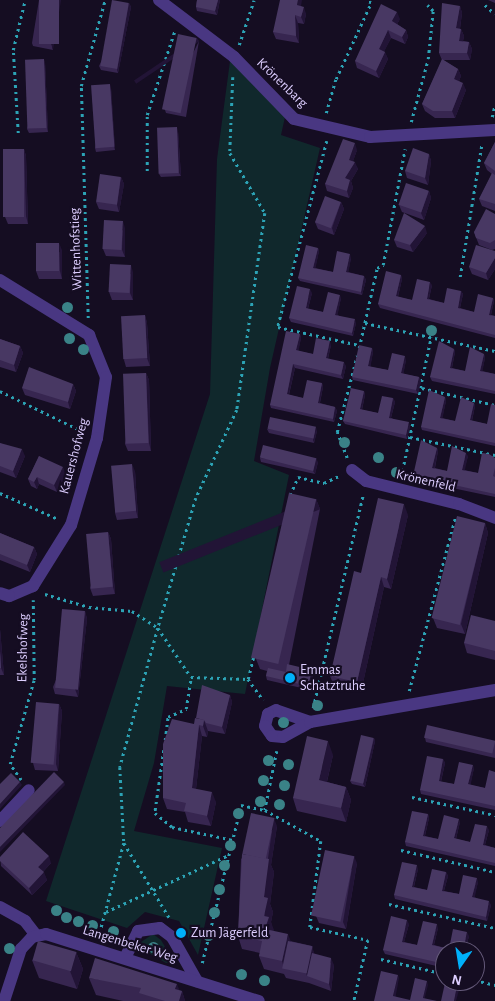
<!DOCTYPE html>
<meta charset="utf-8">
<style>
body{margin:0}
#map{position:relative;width:495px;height:1001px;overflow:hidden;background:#150d22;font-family:"Alegreya Sans",sans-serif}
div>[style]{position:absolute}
.green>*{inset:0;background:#10282c}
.path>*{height:2.5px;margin-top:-1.25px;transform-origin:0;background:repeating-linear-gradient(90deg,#2ca3b5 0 2.5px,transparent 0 6.5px)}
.minor>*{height:12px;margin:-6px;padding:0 6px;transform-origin:6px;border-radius:6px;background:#493782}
.trees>*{width:11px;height:11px;margin:-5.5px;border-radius:50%;background:#3a8287}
.wall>*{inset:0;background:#372650}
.shaded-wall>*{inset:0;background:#221436;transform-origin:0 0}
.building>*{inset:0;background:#483863;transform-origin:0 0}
.dots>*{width:14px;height:14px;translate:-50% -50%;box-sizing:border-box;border:2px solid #150d22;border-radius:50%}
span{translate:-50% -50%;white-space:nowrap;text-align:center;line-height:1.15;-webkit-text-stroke:4.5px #150d22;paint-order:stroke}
.street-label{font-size:14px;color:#ddceff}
.poi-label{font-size:14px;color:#ddceff}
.left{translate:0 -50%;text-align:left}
.north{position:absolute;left:435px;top:941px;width:50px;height:50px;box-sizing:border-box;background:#150d22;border:1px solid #655a7a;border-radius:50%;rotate:193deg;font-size:14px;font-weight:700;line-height:20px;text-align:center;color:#ddceff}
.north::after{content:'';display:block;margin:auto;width:18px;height:22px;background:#00b0f9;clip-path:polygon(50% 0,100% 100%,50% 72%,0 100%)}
</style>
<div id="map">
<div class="green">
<i style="clip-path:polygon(230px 61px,285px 117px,281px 135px,320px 148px,270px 368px,254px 461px,289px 475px,245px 694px,167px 686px,154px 763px,134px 831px,222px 848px,198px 955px,179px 921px,145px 912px,127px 928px,46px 901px,210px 394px,217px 159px)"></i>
<i style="clip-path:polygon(153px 934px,161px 940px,174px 962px,166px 963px,142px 949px,141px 942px)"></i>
</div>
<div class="path">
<i style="left:485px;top:5px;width:13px;rotate:42deg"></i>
<i style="left:239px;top:45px;width:47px;rotate:-71.6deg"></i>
<i style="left:233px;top:77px;width:76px;rotate:92.3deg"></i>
<i style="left:230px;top:153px;width:69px;rotate:59.7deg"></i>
<i style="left:265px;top:213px;width:199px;rotate:98.1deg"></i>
<i style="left:237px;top:410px;width:97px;rotate:115deg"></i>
<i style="left:196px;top:498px;width:135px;rotate:106.3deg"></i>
<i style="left:158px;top:628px;width:59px;rotate:56deg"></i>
<i style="left:191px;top:677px;width:57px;rotate:2deg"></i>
<i style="left:248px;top:679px;width:26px;rotate:54deg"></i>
<i style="left:326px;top:113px;width:35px;rotate:-74deg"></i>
<i style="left:336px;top:79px;width:84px;rotate:-65.3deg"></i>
<i style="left:371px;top:3px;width:6px;rotate:-149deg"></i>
<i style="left:492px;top:117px;width:13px;rotate:-77deg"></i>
<i style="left:411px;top:122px;width:65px;rotate:-74.9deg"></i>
<i style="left:428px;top:59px;width:48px;rotate:-84.1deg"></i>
<i style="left:433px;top:11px;width:8px;rotate:-135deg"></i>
<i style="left:18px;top:133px;width:83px;rotate:-93.4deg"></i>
<i style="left:13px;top:50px;width:51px;rotate:-76.5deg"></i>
<i style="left:327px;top:141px;width:192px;rotate:104.8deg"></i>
<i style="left:278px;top:327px;width:83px;rotate:12.5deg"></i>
<i style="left:147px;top:171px;width:56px;rotate:-90deg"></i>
<i style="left:147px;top:115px;width:89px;rotate:-71.8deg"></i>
<i style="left:460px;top:277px;width:136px;rotate:-80.7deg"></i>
<i style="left:88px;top:318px;width:232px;rotate:-91.7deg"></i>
<i style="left:81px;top:86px;width:89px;rotate:-74.4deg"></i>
<i style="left:365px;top:323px;width:133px;rotate:12.2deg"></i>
<i style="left:359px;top:348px;width:82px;rotate:-77.3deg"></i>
<i style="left:377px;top:268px;width:7px;rotate:-27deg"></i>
<i style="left:383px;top:265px;width:118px;rotate:-79.3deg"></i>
<i style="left:422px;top:388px;width:75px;rotate:13.1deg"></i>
<i style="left:0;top:391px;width:93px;rotate:26deg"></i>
<i style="left:410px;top:437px;width:87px;rotate:12deg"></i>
<i style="left:347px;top:458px;width:28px;rotate:-111deg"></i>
<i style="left:337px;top:432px;width:79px;rotate:-75.3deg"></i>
<i style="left:401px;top:477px;width:143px;rotate:-77.9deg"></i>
<i style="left:0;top:493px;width:64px;rotate:24.1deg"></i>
<i style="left:290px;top:495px;width:20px;rotate:-66deg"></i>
<i style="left:298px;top:477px;width:27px;rotate:13deg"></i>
<i style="left:324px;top:483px;width:19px;rotate:-25deg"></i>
<i style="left:45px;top:594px;width:46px;rotate:16.5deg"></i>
<i style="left:89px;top:607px;width:43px;rotate:5.3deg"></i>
<i style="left:132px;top:611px;width:31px;rotate:33deg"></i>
<i style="left:158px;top:628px;width:144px;rotate:105.3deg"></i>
<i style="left:120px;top:767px;width:76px;rotate:87deg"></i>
<i style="left:124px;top:843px;width:96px;rotate:105deg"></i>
<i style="left:248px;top:679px;width:96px;rotate:-76.1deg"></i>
<i style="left:409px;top:691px;width:179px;rotate:-75.1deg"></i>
<i style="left:313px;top:708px;width:219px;rotate:-76.8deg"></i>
<i style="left:165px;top:740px;width:23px;rotate:-83deg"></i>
<i style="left:168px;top:717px;width:20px;rotate:-24deg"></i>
<i style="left:186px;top:709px;width:32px;rotate:-81deg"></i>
<i style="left:164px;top:750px;width:64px;rotate:98.1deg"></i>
<i style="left:155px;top:813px;width:22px;rotate:39deg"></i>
<i style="left:172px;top:827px;width:62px;rotate:12deg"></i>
<i style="left:277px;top:751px;width:60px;rotate:101.5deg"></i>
<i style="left:265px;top:810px;width:64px;rotate:29deg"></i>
<i style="left:321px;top:841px;width:87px;rotate:97.3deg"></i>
<i style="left:310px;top:927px;width:59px;rotate:12.6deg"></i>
<i style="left:368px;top:940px;width:63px;rotate:102.9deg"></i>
<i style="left:21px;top:780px;width:19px;rotate:-125deg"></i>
<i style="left:10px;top:764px;width:87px;rotate:-74.1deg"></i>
<i style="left:34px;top:680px;width:80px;rotate:-90.7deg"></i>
<i style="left:412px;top:797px;width:85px;rotate:12.2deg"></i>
<i style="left:124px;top:843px;width:87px;rotate:58.7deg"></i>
<i style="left:401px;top:850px;width:97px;rotate:13.2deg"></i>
<i style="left:389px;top:904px;width:109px;rotate:12.8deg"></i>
<i style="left:106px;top:912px;width:136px;rotate:-24.9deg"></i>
<i style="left:381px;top:959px;width:66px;rotate:13.2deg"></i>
<i style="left:202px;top:963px;width:163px;rotate:-76.1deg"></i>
<i style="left:241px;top:805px;width:24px;rotate:12deg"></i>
<i style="left:475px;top:980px;width:21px;rotate:14deg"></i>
</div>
<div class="minor">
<i style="left:159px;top:0;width:94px;rotate:37.2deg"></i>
<i style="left:234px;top:57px;width:86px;rotate:45.9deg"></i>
<i style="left:294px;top:119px;width:78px;rotate:13.3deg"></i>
<i style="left:370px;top:137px;width:125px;rotate:-3.2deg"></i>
<i style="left:0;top:280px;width:105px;rotate:31.7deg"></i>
<i style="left:89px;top:335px;width:45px;rotate:68deg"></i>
<i style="left:106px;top:377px;width:62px;rotate:98.4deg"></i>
<i style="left:97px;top:438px;width:91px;rotate:106.6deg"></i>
<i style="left:71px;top:525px;width:72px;rotate:121.9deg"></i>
<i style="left:33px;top:586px;width:26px;rotate:157deg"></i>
<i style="left:9px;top:596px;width:9px;rotate:-162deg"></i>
<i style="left:352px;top:470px;width:18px;rotate:38deg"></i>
<i style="left:366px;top:481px;width:96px;rotate:13.9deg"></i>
<i style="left:459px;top:504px;width:39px;rotate:21deg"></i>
<i style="left:310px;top:722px;width:36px;rotate:-161deg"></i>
<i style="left:276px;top:710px;width:9px;rotate:153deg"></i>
<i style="left:268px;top:714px;width:12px;rotate:104deg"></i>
<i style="left:265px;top:726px;width:12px;rotate:55deg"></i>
<i style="left:272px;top:736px;width:11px;rotate:5deg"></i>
<i style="left:283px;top:737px;width:31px;rotate:-29deg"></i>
<i style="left:310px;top:722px;width:188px;rotate:-9.8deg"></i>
<i style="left:0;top:821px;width:42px;rotate:-46.9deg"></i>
<i style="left:0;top:907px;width:29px;rotate:29deg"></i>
<i style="left:25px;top:921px;width:18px;rotate:52deg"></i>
<i style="left:125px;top:958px;width:30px;rotate:-64deg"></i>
<i style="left:138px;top:931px;width:22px;rotate:-8deg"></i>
<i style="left:160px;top:928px;width:15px;rotate:37deg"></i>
<i style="left:172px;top:937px;width:51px;rotate:60.4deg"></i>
<i style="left:4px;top:1001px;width:55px;rotate:-71.9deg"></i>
<i style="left:21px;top:949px;width:16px;rotate:-47deg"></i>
<i style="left:32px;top:937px;width:14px;rotate:-12deg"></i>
<i style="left:46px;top:934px;width:223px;rotate:17.5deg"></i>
</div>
<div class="trees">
<i style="left:67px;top:307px"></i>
<i style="left:431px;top:330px"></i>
<i style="left:69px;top:338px"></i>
<i style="left:83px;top:349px"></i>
<i style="left:344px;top:442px"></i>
<i style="left:378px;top:457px"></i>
<i style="left:396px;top:472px"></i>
<i style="left:317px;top:705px"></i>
<i style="left:283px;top:722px"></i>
<i style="left:268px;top:760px"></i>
<i style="left:288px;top:764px"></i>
<i style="left:263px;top:780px"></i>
<i style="left:284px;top:785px"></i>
<i style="left:260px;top:801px"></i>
<i style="left:279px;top:804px"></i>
<i style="left:238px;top:813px"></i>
<i style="left:230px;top:845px"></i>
<i style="left:224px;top:865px"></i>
<i style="left:219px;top:889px"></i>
<i style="left:56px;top:910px"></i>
<i style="left:214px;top:912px"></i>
<i style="left:66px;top:917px"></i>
<i style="left:78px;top:921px"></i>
<i style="left:92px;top:925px"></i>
<i style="left:113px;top:931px"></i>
<i style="left:208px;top:935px"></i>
<i style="left:153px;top:947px"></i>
<i style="left:9px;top:948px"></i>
<i style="left:241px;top:974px"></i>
<i style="left:264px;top:980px"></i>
</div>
<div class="wall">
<i style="clip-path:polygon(39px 0,53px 50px,33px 46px,32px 43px)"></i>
<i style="clip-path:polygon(197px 0,220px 0,217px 15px,197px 11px,196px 7px)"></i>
<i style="clip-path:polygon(488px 0,495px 0,495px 3px)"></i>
<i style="clip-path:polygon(129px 3px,131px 7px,118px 73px,101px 70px,99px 66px)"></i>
<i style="clip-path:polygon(301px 6px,306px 14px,304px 24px,298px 23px,299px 43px,276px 39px,273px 32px)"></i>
<i style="clip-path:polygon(460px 6px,462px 13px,460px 29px,461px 29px,464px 36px,463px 41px,469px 42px,472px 49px,470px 60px,443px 60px,458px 69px,461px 76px,459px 81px,466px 90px,455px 118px,435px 118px,425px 111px,422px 104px,442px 60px,439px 53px)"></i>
<i style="clip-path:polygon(400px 19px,397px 24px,406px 30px,408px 37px,405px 44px,391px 38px,384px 51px,388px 59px,379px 78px,357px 68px,355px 61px)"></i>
<i style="clip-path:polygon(199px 41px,186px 117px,166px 113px,165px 110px)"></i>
<i style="clip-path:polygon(45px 62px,48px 132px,29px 133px,27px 129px)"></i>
<i style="clip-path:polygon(111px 88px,115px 150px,96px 152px,95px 148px)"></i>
<i style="clip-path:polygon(178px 131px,181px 176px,161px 177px,159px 174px)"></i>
<i style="clip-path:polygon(495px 142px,495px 211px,482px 206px,479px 199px,492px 174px,487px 170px,484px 163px)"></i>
<i style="clip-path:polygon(24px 149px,26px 156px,28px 224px,8px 224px,5px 217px)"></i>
<i style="clip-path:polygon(357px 150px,353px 161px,358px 169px,351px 181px,353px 188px,349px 198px,327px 191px,325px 184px)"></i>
<i style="clip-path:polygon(429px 154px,431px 161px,428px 185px,407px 178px,405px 171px)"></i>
<i style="clip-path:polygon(121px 177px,124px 184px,119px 212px,99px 209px,96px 202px)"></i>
<i style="clip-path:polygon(429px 191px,431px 198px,424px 220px,402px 212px,399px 205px)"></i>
<i style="clip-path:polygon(341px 202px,344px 209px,334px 235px,318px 229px,315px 222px)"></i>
<i style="clip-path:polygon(495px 214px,495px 249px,492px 250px,479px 245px,474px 232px)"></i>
<i style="clip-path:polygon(125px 228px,125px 257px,106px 256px,103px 249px)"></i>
<i style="clip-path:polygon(427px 233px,413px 252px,397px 247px,394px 240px)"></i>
<i style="clip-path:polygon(318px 248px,319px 251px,315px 268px,333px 272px,351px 258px,348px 272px,364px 276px,366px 280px,362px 295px,300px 281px,298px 278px)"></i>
<i style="clip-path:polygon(62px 250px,62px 279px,39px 279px,36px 271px)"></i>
<i style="clip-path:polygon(495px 251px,495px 269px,488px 280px,472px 274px,469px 267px)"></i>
<i style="clip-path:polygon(133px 272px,133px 300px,112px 300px,109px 292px)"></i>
<i style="clip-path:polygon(401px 275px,402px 279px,398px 297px,412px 300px,432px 285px,429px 299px,444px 303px,461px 291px,463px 294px,460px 308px,474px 312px,493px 298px,494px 301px,491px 315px,495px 316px,495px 338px,380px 308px,378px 304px)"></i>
<i style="clip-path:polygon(312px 293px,308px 309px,323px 312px,341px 298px,337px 315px,356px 323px,353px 336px,291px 322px,289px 318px)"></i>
<i style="clip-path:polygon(145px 315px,147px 323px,150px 366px,126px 367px,124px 360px)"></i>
<i style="clip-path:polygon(300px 334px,301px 338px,298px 351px,313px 354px,331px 345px,328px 359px,346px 366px,343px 379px,295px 368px,289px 395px,303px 398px,322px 383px,323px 387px,320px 403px,335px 407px,337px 411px,334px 422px,271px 408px,270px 405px)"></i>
<i style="clip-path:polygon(0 339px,20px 346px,23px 353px,16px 372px,0 367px)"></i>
<i style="clip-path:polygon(372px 348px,373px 352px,370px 367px,388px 370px,406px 360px,403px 374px,419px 377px,421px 381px,418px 394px,353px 380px,352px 377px)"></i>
<i style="clip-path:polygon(454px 349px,455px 352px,452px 368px,465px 371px,484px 354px,485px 358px,482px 371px,495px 374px,495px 394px,432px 381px,430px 377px)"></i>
<i style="clip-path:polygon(146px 373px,149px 380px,151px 451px,128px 451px,125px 444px)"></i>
<i style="clip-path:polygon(73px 384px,76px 391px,70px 409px,25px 395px,22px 388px)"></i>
<i style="clip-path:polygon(364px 391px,365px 395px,362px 410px,378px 413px,393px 398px,395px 402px,391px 418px,410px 426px,407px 439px,345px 424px,343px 421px)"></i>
<i style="clip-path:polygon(445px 397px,446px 401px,442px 418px,455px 421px,474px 403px,475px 406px,472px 421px,487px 424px,495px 405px,495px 446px,422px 430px,421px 427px)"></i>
<i style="clip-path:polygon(267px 429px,317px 431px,314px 443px,269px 433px)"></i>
<i style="clip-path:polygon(0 443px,25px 456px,16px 478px,0 472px)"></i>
<i style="clip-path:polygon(437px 448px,438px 451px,435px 468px,447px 471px,468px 456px,464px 470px,478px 473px,495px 458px,495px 497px,414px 480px,413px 476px)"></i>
<i style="clip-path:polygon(39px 456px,66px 475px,57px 492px,39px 484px,37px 489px,31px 486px,28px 479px)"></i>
<i style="clip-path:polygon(260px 458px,318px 462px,315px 474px,261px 462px)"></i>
<i style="clip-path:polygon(135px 471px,138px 518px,117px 520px,115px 513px)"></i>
<i style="clip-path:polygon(316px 499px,320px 509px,289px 665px,313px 674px,310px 690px,267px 680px,266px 676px,267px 671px,260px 669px,256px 659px)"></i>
<i style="clip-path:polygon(408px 515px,391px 589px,384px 587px,361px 692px,334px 686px,330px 676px,361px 573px)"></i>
<i style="clip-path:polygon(485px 523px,488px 533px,465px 634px,437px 628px,433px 618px)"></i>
<i style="clip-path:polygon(108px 532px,111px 539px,115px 594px,93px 596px,90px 588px)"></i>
<i style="clip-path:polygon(0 533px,34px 547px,37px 554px,30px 572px,0 560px)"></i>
<i style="clip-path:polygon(85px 611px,87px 619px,78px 697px,55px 694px,53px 687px)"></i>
<i style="clip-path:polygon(495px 621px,495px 660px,467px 653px,464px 643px)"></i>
<i style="clip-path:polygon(0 629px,4px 675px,0 675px)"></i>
<i style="clip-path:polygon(230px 695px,232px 702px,225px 734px,208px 731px,207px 737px,202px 736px,196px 789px,216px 802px,211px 826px,188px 822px,185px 812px,167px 809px,163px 798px,194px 724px)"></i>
<i style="clip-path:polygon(59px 704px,62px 711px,58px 771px,35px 770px,33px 763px)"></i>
<i style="clip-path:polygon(374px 738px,375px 741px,365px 787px,352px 784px,350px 781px)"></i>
<i style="clip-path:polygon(425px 738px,495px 741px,495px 758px,426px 742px)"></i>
<i style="clip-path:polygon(333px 755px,327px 782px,346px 787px,351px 800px,346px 822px,297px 811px,293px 798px)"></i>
<i style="clip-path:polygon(443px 759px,445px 763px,441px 782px,454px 784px,474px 768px,470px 785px,485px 788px,495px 772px,495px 810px,421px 794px,420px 790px)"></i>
<i style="clip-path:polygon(428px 814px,429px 818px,425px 836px,438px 839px,460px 822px,456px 839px,470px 842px,489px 830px,485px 845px,495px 848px,495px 866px,406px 846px,405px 842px)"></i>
<i style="clip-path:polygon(277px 826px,271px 865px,274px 872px,270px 904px,273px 912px,271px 922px,273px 931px,290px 941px,312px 946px,314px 954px,334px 965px,331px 991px,309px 983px,286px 978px,284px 974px,264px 969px,259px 956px,260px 953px,242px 949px,238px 936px,241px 859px)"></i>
<i style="clip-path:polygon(0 857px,51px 863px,43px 872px,47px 880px,32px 895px,1px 866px)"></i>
<i style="clip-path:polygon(357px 863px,346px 929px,319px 923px,316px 916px)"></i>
<i style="clip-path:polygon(418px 869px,414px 887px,427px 890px,446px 872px,448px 876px,444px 891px,459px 894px,478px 882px,474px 897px,491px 905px,487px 921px,395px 899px,394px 895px)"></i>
<i style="clip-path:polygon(409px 924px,404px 942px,417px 945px,438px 928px,434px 945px,449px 949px,469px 936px,465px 951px,445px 951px,445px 968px,385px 954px,383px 950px)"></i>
<i style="clip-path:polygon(76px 952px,83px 969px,77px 989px,39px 978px,32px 960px)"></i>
<i style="clip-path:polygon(89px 978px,182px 991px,185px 1001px,123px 1001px,96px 995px)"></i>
</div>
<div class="shaded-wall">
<i style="clip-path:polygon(59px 0,61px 0,53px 50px,52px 46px)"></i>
<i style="clip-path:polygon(218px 0,220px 0,217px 15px,215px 11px)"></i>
<i style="clip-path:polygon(298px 0,302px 0,300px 12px,297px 5px)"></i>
<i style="clip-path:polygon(129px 3px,131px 7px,118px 73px,117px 70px)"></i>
<i style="clip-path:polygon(460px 6px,462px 13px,459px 35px,456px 28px)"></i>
<i style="clip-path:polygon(304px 7px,306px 14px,304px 24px,301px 17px)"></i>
<i style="clip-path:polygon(397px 12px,400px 19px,395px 28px,392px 21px)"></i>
<i style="clip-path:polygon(295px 15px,298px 23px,299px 43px,296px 36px)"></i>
<i style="clip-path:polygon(461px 29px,464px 36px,462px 48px,459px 41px)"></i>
<i style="clip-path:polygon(388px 30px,391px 38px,382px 56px,379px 49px)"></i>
<i style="clip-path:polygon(406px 30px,408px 37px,405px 44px,402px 37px)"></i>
<i style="left:197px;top:38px;width:4px;height:76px;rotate:56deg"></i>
<i style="clip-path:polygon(469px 42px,472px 49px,470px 60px,467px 53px)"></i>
<i style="clip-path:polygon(385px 52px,388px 59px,379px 78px,376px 71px)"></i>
<i style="clip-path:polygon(44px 59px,45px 62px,48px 132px,47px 128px)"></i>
<i style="clip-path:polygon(458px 69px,461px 76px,457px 86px,454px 79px)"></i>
<i style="clip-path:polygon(463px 83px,466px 90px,455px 118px,452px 111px)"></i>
<i style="clip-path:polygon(110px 84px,111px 88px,115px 150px,114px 147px)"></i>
<i style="clip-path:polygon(177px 127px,178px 131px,181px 176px,179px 173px)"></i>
<i style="clip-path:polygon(355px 143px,357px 150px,351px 167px,349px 160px)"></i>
<i style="clip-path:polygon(24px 149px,26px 156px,28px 224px,26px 216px)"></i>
<i style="clip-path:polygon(429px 154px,431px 161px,428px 185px,425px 178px)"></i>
<i style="clip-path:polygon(355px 162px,358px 169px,351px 181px,353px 188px,349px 198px,347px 191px,345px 178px)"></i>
<i style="clip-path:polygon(121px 177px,124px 184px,119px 212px,117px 205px)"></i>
<i style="clip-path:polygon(429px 191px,431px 198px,424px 220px,421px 213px)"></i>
<i style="clip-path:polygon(341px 202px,344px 209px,334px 235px,332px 228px)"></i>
<i style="clip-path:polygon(123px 221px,125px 228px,125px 257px,122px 250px)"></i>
<i style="clip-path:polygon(425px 226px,427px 233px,413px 252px,410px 245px)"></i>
<i style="clip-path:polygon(59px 243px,62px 250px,62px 279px,60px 271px)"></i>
<i style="clip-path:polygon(318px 248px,319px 251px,315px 271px,313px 268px)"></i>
<i style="clip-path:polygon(350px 254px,351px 258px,348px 275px,346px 272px)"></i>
<i style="clip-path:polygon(495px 258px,495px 269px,488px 280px,486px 273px)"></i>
<i style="clip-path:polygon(131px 265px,133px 272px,133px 300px,130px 293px)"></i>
<i style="clip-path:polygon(401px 275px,402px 279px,397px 300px,396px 296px)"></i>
<i style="clip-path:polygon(364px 276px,366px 280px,362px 295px,361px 292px)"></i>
<i style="clip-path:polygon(430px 282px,432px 285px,428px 302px,427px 299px)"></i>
<i style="clip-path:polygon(310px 289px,312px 293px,307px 312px,306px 308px)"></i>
<i style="clip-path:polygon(461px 291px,463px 294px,459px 312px,458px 308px)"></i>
<i style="clip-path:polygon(340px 295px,341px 298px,337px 318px,335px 315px)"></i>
<i style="clip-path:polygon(493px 298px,494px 301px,490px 319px,489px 315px)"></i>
<i style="clip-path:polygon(145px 315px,147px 323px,150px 366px,147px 358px)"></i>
<i style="clip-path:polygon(355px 319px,356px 323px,353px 336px,352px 333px)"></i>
<i style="clip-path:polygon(300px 334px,301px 338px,298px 354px,296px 350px)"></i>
<i style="clip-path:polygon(330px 341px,331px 345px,327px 362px,326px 358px)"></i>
<i style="clip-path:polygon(20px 346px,23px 353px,16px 372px,14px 365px)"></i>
<i style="clip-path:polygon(372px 348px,373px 352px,370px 370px,368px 366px)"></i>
<i style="clip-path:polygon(454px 349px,455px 352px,451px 372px,450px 368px)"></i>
<i style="clip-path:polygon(484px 354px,485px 358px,482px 374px,480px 371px)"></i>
<i style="clip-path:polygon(405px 356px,406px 360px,403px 377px,401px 373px)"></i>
<i style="clip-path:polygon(344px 362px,346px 366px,343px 379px,341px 375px)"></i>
<i style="clip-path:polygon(293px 364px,295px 368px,288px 398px,287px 394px)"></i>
<i style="clip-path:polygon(146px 373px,149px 380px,151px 451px,149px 443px)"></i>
<i style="clip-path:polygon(419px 377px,421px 381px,418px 394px,416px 390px)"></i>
<i style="clip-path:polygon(322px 383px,323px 387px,319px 406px,318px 403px)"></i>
<i style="clip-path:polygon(73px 384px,76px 391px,70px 409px,68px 402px)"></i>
<i style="clip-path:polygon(364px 391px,365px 395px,361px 413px,360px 409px)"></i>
<i style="clip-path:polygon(445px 397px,446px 401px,442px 421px,440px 418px)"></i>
<i style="clip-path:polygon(393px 398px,395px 402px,390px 421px,389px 418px)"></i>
<i style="clip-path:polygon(474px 403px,475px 406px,471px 424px,470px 420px)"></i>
<i style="clip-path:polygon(335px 407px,337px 411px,334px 422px,333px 419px)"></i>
<i style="clip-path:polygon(409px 422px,410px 426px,407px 439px,406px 435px)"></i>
<i style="clip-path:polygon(316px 427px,317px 431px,314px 443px,313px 440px)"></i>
<i style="clip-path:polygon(437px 448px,438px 451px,434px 471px,432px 468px)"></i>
<i style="clip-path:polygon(22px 449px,25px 456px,16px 478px,13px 471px)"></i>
<i style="clip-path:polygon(466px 453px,468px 456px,464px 474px,462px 470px)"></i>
<i style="clip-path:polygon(316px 458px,318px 462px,315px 474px,313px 471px)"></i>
<i style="clip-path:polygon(132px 464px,135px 471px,138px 518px,136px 511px)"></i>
<i style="clip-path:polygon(63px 467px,66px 475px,57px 492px,54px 485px)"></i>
<i style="clip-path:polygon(37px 477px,39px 484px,37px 489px,34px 482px)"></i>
<i style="left:316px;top:499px;width:11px;height:169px;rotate:68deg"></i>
<i style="clip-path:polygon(404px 504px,408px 515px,391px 589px,387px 579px)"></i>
<i style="clip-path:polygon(485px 523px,488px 533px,465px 634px,461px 624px)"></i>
<i style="clip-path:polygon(108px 532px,111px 539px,115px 594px,113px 587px)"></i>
<i style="clip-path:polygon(34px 547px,37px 554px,30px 572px,27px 565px)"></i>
<i style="clip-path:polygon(381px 577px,384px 587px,361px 692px,357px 682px)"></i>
<i style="clip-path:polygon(85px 611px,87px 619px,78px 697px,75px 689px)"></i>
<i style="clip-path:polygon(0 629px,4px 675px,1px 668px,0 651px)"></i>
<i style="clip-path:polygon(312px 670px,313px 674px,310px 690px,308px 686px)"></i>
<i style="clip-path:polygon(230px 695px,232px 702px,225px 734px,222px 727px)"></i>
<i style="clip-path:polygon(59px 704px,62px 711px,58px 771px,56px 764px)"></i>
<i style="clip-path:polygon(204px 720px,208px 731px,207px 737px,203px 726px)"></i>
<i style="clip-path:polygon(199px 725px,202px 736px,195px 798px,192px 788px)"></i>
<i style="clip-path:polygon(374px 738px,375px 741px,365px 787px,363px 784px)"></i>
<i style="clip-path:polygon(328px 741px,333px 755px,324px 794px,319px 780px)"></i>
<i style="clip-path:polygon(443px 759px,445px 763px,440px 785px,439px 781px)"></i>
<i style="clip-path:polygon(473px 765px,474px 768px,470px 788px,468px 784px)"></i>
<i style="clip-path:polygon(20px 782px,22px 785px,0 809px,0 804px)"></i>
<i style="clip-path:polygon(64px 782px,65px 785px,0 852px,0 847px)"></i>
<i style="clip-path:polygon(346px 787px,351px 800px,346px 822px,341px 808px)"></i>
<i style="clip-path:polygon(212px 792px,216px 802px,211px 826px,207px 816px)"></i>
<i style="clip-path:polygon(428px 814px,429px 818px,424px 839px,423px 836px)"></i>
<i style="clip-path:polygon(274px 818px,277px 826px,271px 865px,274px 872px,270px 904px,273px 912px,271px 922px,274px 930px,270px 942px,265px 929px,264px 897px,267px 865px)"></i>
<i style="clip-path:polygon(459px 819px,460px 822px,455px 842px,454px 838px)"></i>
<i style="clip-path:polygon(487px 826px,489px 830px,484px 848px,483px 845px)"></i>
<i style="clip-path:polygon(49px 856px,51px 863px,41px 874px,38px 867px)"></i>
<i style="clip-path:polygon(354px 856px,357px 863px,346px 929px,343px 922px)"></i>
<i style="clip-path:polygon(417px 865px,418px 869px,413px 890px,412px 887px)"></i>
<i style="clip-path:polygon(44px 872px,47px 880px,32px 895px,29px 888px)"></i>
<i style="clip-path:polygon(446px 872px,448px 876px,443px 894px,442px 891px)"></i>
<i style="clip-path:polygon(477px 878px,478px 882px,474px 901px,472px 897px)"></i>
<i style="clip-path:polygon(489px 901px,491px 905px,487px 921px,486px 917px)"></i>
<i style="clip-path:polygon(407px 920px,409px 924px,403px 946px,402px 942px)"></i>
<i style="clip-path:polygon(437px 924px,438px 928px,433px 948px,432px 945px)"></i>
<i style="clip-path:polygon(467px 932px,469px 936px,465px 951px,463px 951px)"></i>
<i style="clip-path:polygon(288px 934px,293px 947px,284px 968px,282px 961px)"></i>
<i style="clip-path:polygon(312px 946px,315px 956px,307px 976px,306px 973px)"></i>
<i style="clip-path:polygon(76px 952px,83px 969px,77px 989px,70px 971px)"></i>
<i style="clip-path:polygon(479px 956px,481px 959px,477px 975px,476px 972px)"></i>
<i style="clip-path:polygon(331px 958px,334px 965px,331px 991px,329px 984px)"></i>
<i style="clip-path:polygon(398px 975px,399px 978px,395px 1000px,393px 996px)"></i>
<i style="clip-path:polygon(427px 981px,428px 985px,424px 1001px,423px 998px)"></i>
<i style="clip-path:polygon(177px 984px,181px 994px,182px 991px,185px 1001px,179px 1001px,175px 989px)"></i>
<i style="clip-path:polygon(457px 986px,459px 990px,456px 1001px,454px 1001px)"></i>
</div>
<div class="building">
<i style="left:39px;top:0;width:20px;height:44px"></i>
<i style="left:112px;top:0;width:17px;height:67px;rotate:10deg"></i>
<i style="clip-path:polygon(197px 0,218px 0,215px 11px,196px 7px)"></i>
<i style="clip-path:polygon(280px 0,298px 0,297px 5px,304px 7px,301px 17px,295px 15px,296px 36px,273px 32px)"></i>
<i style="clip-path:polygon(442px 3px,460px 6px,456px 28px,461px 29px,459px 41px,469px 42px,467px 53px,439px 53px)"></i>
<i style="clip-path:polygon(381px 4px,397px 12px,392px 21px,406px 30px,402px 37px,388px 30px,379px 49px,385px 52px,376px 71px,355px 61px)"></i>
<i style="left:178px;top:34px;width:19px;height:77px;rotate:12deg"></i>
<i style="left:44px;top:59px;width:69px;height:19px;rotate:88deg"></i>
<i style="clip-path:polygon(442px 59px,458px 69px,454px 79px,463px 83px,452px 111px,433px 111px,422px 104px)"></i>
<i style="left:110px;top:84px;width:63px;height:19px;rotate:86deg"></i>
<i style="left:177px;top:127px;width:46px;height:20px;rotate:88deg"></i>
<i style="clip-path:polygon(343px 139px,355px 143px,349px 160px,355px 162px,345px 178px,350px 180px,347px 191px,325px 184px)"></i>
<i style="clip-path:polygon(495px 142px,495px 171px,484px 163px)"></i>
<i style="clip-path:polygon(413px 148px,429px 154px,425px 178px,405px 171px)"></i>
<i style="left:3px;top:149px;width:21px;height:68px"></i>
<i style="clip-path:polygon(492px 173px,495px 175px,495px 204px,479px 199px)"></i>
<i style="left:100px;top:174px;width:21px;height:28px;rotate:8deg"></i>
<i style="left:406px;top:183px;width:24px;height:23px;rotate:19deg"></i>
<i style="left:325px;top:196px;width:17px;height:28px;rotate:21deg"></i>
<i style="clip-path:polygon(486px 209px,495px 214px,495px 240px,490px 243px,476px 238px,474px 232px)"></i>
<i style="clip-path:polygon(404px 213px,425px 226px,410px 245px,394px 240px)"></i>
<i style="left:104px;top:220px;width:19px;height:29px;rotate:3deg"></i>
<i style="left:36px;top:243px;width:23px;height:28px"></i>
<i style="clip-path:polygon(306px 245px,318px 248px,313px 268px,333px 272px,337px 251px,350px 254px,346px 272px,364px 276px,361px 292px,298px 278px)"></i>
<i style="clip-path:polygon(476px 245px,495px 251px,495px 258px,486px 273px,469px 267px)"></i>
<i style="left:110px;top:264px;width:21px;height:28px;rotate:3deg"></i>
<i style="clip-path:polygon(386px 271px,401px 275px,396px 296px,412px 300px,417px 279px,430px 282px,427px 299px,444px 303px,447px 288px,461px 291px,458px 308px,474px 312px,478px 294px,493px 298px,489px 315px,495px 316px,495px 335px,378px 304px)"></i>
<i style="clip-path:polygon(297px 286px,310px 289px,306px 308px,323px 312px,328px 292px,340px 295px,335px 315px,355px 319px,352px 333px,289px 318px)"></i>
<i style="left:145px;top:315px;width:43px;height:24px;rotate:87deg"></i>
<i style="clip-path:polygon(286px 331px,300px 334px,296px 350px,313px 354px,316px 338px,330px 341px,326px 358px,344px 362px,341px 375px,293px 364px,287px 394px,303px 398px,307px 380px,322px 383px,318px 403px,335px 407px,333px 419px,270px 405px)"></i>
<i style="clip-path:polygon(0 339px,20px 346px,14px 365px,0 360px)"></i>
<i style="clip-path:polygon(439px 341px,454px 349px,450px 368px,465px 371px,470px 347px,484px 354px,480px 371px,495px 374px,495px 391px,430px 377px)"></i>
<i style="clip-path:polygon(359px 345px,372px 348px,368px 366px,388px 370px,392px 353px,405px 356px,401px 373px,419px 377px,416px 390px,352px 377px)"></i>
<i style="clip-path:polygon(29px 367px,73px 384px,68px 402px,22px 388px)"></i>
<i style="left:146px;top:373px;width:70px;height:23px;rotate:88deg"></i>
<i style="clip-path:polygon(351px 388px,364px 391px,360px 409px,378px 413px,382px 396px,393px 398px,389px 418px,409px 422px,406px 435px,343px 421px)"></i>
<i style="clip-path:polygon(429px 390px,445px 397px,440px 418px,455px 421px,461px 397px,474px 403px,470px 420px,487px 424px,491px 404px,495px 405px,495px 443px,421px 427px)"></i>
<i style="left:270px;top:417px;width:47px;height:12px;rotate:12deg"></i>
<i style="clip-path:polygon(421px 440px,437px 448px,432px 468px,447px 471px,452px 446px,466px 453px,462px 470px,478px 473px,482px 453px,489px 454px,495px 458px,495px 468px,493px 476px,495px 477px,495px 494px,413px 476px)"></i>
<i style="clip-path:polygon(0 443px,22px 449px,13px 471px,0 466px)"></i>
<i style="left:263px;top:445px;width:55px;height:13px;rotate:14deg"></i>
<i style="clip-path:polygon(39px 456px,63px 467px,54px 485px,37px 477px,34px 482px,28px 479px)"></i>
<i style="left:132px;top:464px;width:47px;height:21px;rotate:85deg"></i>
<i style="left:289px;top:493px;width:28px;height:169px;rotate:13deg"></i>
<i style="clip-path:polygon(378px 498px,404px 504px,387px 579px,381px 577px,357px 682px,330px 676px,354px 571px,361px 573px)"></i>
<i style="left:457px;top:516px;width:29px;height:105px;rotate:14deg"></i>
<i style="left:108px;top:532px;width:55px;height:22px;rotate:85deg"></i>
<i style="clip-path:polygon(0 533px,34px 547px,27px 565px,0 554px)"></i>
<i style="left:62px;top:609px;width:23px;height:79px;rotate:5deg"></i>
<i style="clip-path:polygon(471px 615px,495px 621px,495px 651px,464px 643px)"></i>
<i style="clip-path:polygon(0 651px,1px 668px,0 668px)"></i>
<i style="clip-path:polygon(287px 664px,312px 670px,308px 686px,266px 676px,268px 668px,286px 672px)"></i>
<i style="clip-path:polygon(202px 685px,230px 695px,222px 727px,206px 723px,204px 720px,196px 718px)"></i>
<i style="left:36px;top:702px;width:23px;height:61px;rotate:5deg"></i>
<i style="clip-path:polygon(195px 718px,204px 720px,203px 726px,199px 725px,192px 788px,212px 792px,207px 816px,184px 811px,186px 803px,163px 798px,163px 744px,172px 719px,194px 724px)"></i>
<i style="left:427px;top:725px;width:70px;height:13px;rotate:13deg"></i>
<i style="left:361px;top:735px;width:13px;height:47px;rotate:13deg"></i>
<i style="clip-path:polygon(307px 736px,328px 741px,319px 780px,346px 787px,341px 808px,293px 798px)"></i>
<i style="clip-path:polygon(427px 756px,443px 759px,439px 781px,454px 784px,459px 762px,473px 765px,468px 784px,485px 788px,489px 770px,495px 772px,495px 806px,420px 790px)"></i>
<i style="clip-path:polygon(54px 772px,64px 782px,0 847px,0 828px)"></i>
<i style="clip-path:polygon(11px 773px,20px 782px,0 804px,0 784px)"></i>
<i style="clip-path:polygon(412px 811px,428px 814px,423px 836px,438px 839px,444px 815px,459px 819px,454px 838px,470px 842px,475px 824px,487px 826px,483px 845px,495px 848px,495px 863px,405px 842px)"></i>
<i style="left:251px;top:813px;width:24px;height:42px;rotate:12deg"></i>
<i style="clip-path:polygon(23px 832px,49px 856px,38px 867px,44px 872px,29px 888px,0 861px,0 857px)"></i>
<i style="left:325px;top:850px;width:30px;height:67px;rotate:12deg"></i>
<i style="clip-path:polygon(242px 854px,269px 859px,264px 897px,268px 898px,264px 916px,269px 917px,265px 929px,288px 934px,282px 961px,259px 956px,262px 941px,238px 936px)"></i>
<i style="clip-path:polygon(402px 862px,417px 865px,412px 887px,427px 890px,432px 869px,446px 872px,442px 891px,459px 894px,463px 875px,477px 878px,472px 897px,489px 901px,486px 917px,394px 895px)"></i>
<i style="clip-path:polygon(391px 916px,407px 920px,402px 942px,417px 945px,423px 921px,437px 924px,432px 945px,449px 949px,453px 929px,467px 932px,463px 951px,445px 951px,445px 964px,383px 950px)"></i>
<i style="left:38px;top:941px;width:40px;height:20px;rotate:16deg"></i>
<i style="left:288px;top:941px;width:25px;height:28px;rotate:12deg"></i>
<i style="clip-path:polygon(312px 953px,331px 958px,329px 984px,307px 976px)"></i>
<i style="clip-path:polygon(475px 955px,479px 956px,476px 972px,475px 972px)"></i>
<i style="clip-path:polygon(95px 958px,177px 984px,175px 989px,182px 991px,179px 1001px,165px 1001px,139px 993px,141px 988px,89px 978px)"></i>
<i style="clip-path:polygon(381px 971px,398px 975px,393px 996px,410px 1000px,415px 978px,427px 981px,423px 998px,437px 1001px,374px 1001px)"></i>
<i style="clip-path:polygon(445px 983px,457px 986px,454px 1001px,441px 1001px)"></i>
</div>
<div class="dots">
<i style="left:290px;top:678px;background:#00b0f9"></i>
<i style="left:181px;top:933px;background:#00b0f9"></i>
</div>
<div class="street-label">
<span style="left:282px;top:83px;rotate:44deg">Krönenbarg</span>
<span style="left:76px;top:249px;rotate:-92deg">Wittenhofstieg</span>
<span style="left:74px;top:456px;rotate:-75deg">Kauershofweg</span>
<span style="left:426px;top:481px;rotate:13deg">Krönenfeld</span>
<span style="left:23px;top:648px;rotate:-89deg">Ekelshofweg</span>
<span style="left:130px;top:944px;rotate:17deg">Langenbeker Weg</span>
</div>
<div class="poi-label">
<span class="left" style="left:300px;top:678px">Emmas<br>Schatztruhe</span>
<span class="left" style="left:191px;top:933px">Zum Jägerfeld</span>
</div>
<div class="north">N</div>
</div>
